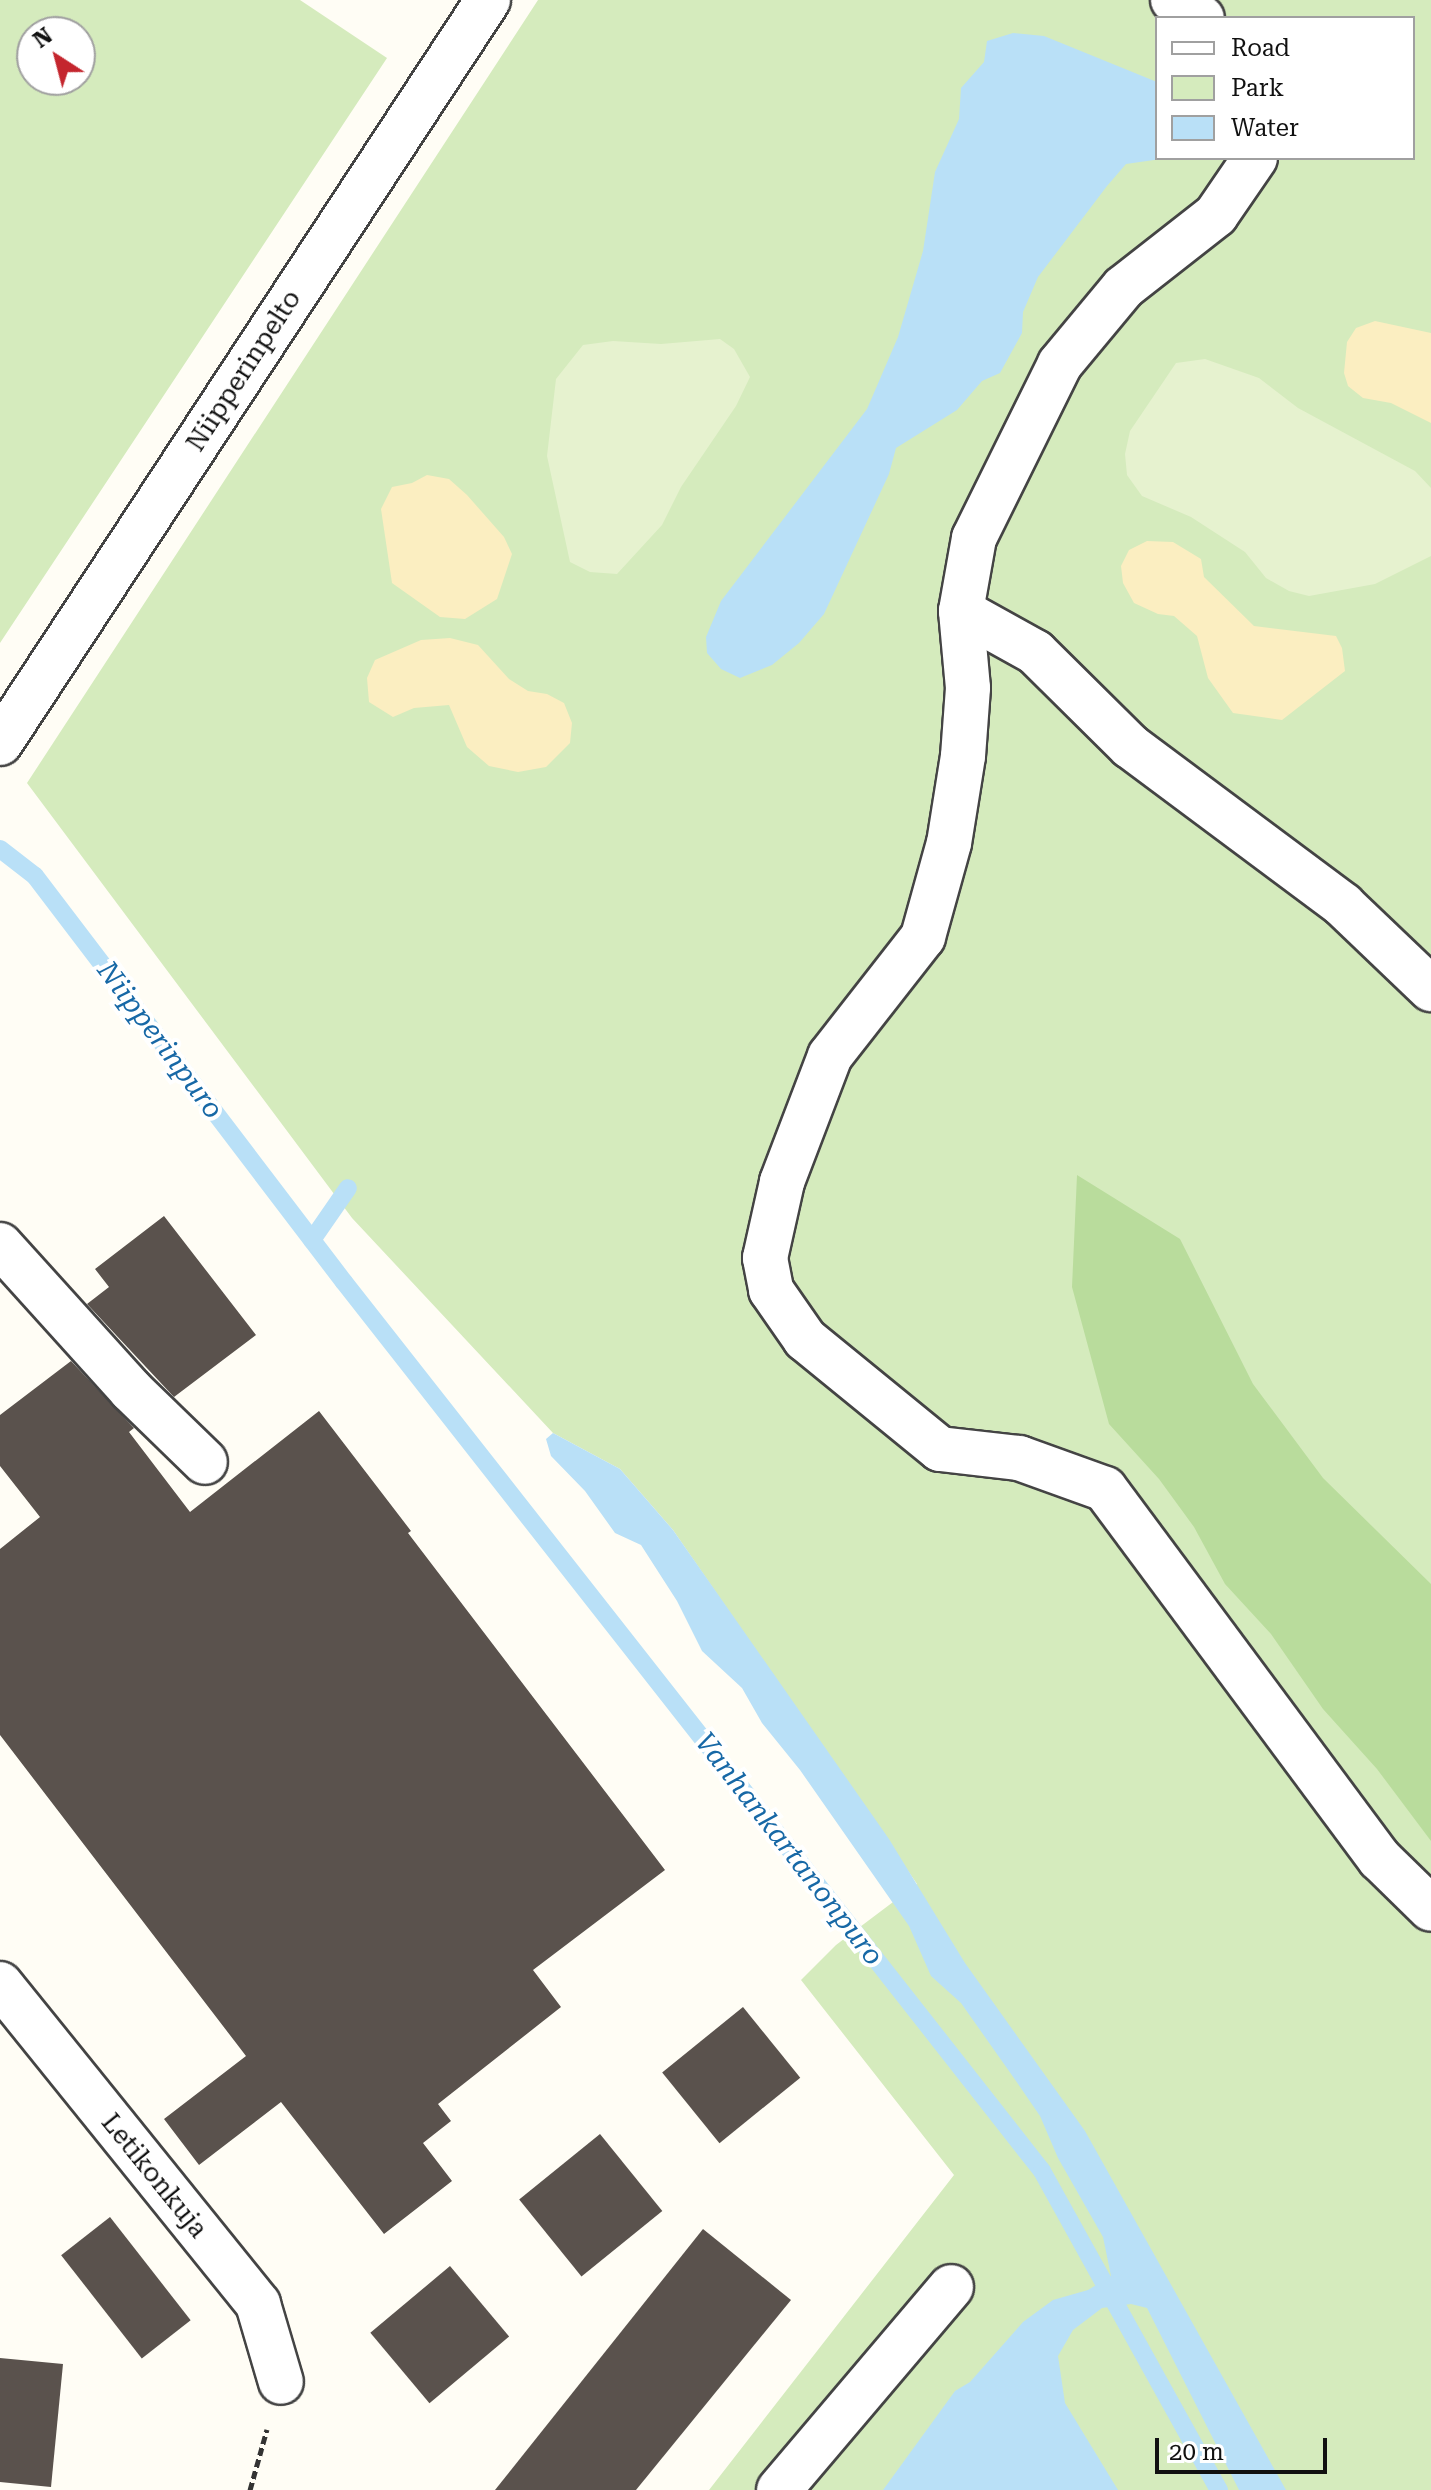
<!DOCTYPE html>
<style>
body{margin:0}
#map{position:relative;width:1431px;height:2490px;overflow:hidden;background:#fffdf5;font-family:"Roboto Serif",serif}
div>[style]{position:absolute}
.green>*{inset:0;background:#d5ebbd}
.forest>*{inset:0;background:#b9dc9c}
.sand>*{inset:0;background:#fbeec1}
.pitch>*{inset:0;background:#e6f2cf}
.water>*{inset:0;background:#b9e0f7}
.stream>*{height:18px;margin:-9px;padding:0 9px;transform-origin:9px;border-radius:9px;background:#b9e0f7}
.building>*{inset:0;background:#5a524d;transform-origin:0 0}
.path>*{height:5px;margin-top:-2.5px;transform-origin:0;background:repeating-linear-gradient(90deg,#333 0 8px,transparent 0 12px)}
.roads{filter:drop-shadow(2px 0 #444) drop-shadow(-2px 0 #444) drop-shadow(0 2px #444) drop-shadow(0 -2px #444)}
.minor>*{height:44px;margin:-22px;padding:0 22px;transform-origin:22px;border-radius:22px;background:#fff}
span{translate:-50% -50%;white-space:nowrap;text-align:center;line-height:1.15;-webkit-text-stroke:8px #fff;paint-order:stroke}
.street-label{font-size:26px;color:#111}
.water-label{font-size:28px;color:#1768a6;font-style:italic}
.legend{position:absolute;left:1155px;top:16px;width:260px;height:144px;box-sizing:border-box;background:#fff;border:2px solid #a0a0a0;margin:0;padding:10px 14px;list-style:none;font-size:24px;color:#111}
.legend li{display:flex;align-items:center;gap:16px;height:40px}
.legend b{width:40px;border:2px solid #a0a0a0}
.north{position:absolute;left:16px;top:16px;width:80px;height:80px;box-sizing:border-box;background:#fff;border:2px solid #a0a0a0;border-radius:50%;rotate:324deg;font-size:22px;font-weight:700;line-height:32px;text-align:center;color:#111}
.north::after{content:'';display:block;margin:auto;width:28px;height:36px;background:#c4262e;clip-path:polygon(50% 0,100% 100%,50% 72%,0 100%)}
.scale{position:absolute;left:1155px;top:2438px;width:172px;height:36px;box-sizing:border-box;border:4px solid #111;border-top:0;padding-left:10px;font-size:24px;line-height:28px;white-space:nowrap;color:#111;-webkit-text-stroke:6px #fff;paint-order:stroke}
</style>
<div id="map">
<div class="green">
<i style="clip-path:polygon(evenodd,0 0,300px 0,387px 58px,0 643px,0 0,32px 32px,80px 32px,80px 80px,32px 80px,32px 32px)"></i>
<i style="clip-path:polygon(evenodd,538px 0,1431px 0,1431px 2490px,709px 2490px,954px 2175px,801px 1980px,836px 1945px,917px 1884px,673px 1530px,620px 1469px,553px 1433px,352px 1218px,27px 783px,538px 0,1157px 18px,1413px 18px,1413px 158px,1157px 158px,1157px 18px)"></i>
</div>
<div class="forest">
<i style="clip-path:polygon(1077px 1175px,1180px 1239px,1253px 1384px,1323px 1478px,1431px 1584px,1431px 1841px,1377px 1769px,1323px 1709px,1271px 1634px,1225px 1584px,1194px 1527px,1159px 1479px,1109px 1424px,1072px 1287px)"></i>
</div>
<div class="sand">
<i style="clip-path:polygon(1375px 321px,1431px 333px,1431px 423px,1391px 403px,1363px 398px,1348px 386px,1344px 373px,1347px 342px,1356px 328px)"></i>
<i style="clip-path:polygon(427px 475px,449px 479px,467px 495px,504px 537px,512px 554px,497px 599px,465px 619px,440px 617px,392px 583px,381px 509px,392px 487px,412px 483px)"></i>
<i style="clip-path:polygon(1147px 541px,1173px 542px,1201px 559px,1204px 577px,1254px 626px,1336px 636px,1342px 648px,1345px 671px,1282px 720px,1233px 713px,1208px 678px,1197px 636px,1174px 616px,1158px 614px,1134px 603px,1123px 583px,1121px 566px,1129px 550px)"></i>
<i style="clip-path:polygon(450px 638px,478px 645px,509px 679px,528px 691px,547px 694px,564px 703px,572px 723px,570px 743px,546px 767px,518px 772px,489px 766px,467px 747px,449px 705px,414px 708px,393px 717px,369px 702px,367px 678px,375px 660px,421px 640px)"></i>
</div>
<div class="pitch">
<i style="clip-path:polygon(720px 339px,734px 349px,750px 377px,736px 406px,681px 487px,662px 525px,617px 574px,590px 572px,570px 562px,547px 456px,556px 379px,583px 345px,613px 341px,661px 344px)"></i>
<i style="clip-path:polygon(1205px 359px,1259px 378px,1298px 408px,1415px 471px,1431px 488px,1431px 556px,1375px 584px,1309px 596px,1289px 591px,1266px 578px,1245px 552px,1191px 517px,1142px 496px,1127px 475px,1125px 454px,1130px 431px,1176px 363px)"></i>
</div>
<div class="water">
<i style="clip-path:polygon(1013px 33px,1044px 36px,1157px 82px,1157px 158px,1168px 158px,1126px 164px,1107px 186px,1038px 277px,1023px 312px,1022px 333px,1000px 373px,982px 381px,957px 410px,896px 448px,889px 474px,824px 614px,799px 643px,772px 665px,740px 678px,721px 669px,707px 653px,706px 637px,721px 601px,867px 409px,898px 337px,923px 251px,935px 172px,959px 119px,961px 88px,984px 62px,987px 41px)"></i>
<i style="clip-path:polygon(553px 1433px,620px 1469px,673px 1530px,889px 1839px,965px 1963px,1085px 2131px,1286px 2490px,1239px 2490px,1147px 2308px,1131px 2304px,1102px 2308px,1073px 2330px,1058px 2356px,1065px 2403px,1118px 2490px,883px 2490px,955px 2391px,970px 2382px,1023px 2322px,1053px 2300px,1088px 2290px,1111px 2276px,1103px 2237px,1058px 2158px,1040px 2116px,1016px 2081px,961px 2003px,931px 1976px,909px 1926px,800px 1770px,762px 1723px,742px 1688px,702px 1651px,677px 1601px,641px 1545px,615px 1533px,585px 1491px,551px 1456px,546px 1439px)"></i>
</div>
<div class="stream">
<i style="left:0;top:849px;width:44px;rotate:37.6deg"></i>
<i style="left:35px;top:876px;width:510px;rotate:52.73deg"></i>
<i style="left:344px;top:1282px;width:1130px;rotate:51.86deg"></i>
<i style="left:1042px;top:2171px;width:365px;rotate:61deg"></i>
<i style="left:312px;top:1240px;width:63px;rotate:-55.3deg"></i>
</div>
<div class="building">
<i style="clip-path:polygon(164px 1216px,256px 1335px,174px 1397px,87px 1304px,109px 1287px,95px 1269px)"></i>
<i style="clip-path:polygon(71px 1361px,134px 1428px,129px 1432px,190px 1512px,319px 1411px,411px 1531px,408px 1533px,665px 1870px,533px 1970px,561px 2007px,438px 2104px,451px 2121px,423px 2143px,452px 2181px,384px 2234px,281px 2102px,199px 2165px,164px 2119px,246px 2056px,0 1735px,0 1549px,40px 1517px,0 1466px,0 1415px)"></i>
<i style="left:743px;top:2007px;width:91px;height:104px;rotate:51deg"></i>
<i style="left:600px;top:2134px;width:99px;height:104px;rotate:51deg"></i>
<i style="left:110px;top:2217px;width:131px;height:62px;rotate:52deg"></i>
<i style="clip-path:polygon(703px 2229px,791px 2300px,636px 2490px,495px 2490px)"></i>
<i style="left:450px;top:2266px;width:92px;height:104px;rotate:50deg"></i>
<i style="clip-path:polygon(0 2358px,63px 2364px,51px 2487px,0 2482px)"></i>
</div>
<div class="path">
<i style="left:250px;top:2490px;width:63px;rotate:-74.4deg"></i>
</div>
<div class="roads">
<div class="minor">
<i style="left:1173px;top:0;width:34px;rotate:32deg"></i>
<i style="left:1255px;top:158px;width:69px;rotate:124.4deg"></i>
<i style="left:1216px;top:215px;width:118px;rotate:141.9deg"></i>
<i style="left:1123px;top:288px;width:99px;rotate:129.7deg"></i>
<i style="left:1060px;top:364px;width:194px;rotate:116.3deg"></i>
<i style="left:974px;top:538px;width:74px;rotate:100.1deg"></i>
<i style="left:961px;top:611px;width:77px;rotate:84.8deg"></i>
<i style="left:968px;top:688px;width:68px;rotate:94.2deg"></i>
<i style="left:963px;top:756px;width:88px;rotate:99.1deg"></i>
<i style="left:949px;top:843px;width:98px;rotate:105.5deg"></i>
<i style="left:923px;top:937px;width:151px;rotate:128deg"></i>
<i style="left:830px;top:1056px;width:135px;rotate:110.9deg"></i>
<i style="left:782px;top:1182px;width:78px;rotate:102.6deg"></i>
<i style="left:765px;top:1258px;width:33px;rotate:79deg"></i>
<i style="left:771px;top:1290px;width:60px;rotate:55.2deg"></i>
<i style="left:805px;top:1339px;width:174px;rotate:39.2deg"></i>
<i style="left:940px;top:1449px;width:80px;rotate:6.5deg"></i>
<i style="left:1019px;top:1458px;width:91px;rotate:19.8deg"></i>
<i style="left:1105px;top:1489px;width:461px;rotate:53.4deg"></i>
<i style="left:1380px;top:1859px;width:71px;rotate:44.4deg"></i>
<i style="left:961px;top:611px;width:85px;rotate:29deg"></i>
<i style="left:1035px;top:652px;width:134px;rotate:44.7deg"></i>
<i style="left:1130px;top:746px;width:266px;rotate:36.7deg"></i>
<i style="left:1343px;top:905px;width:122px;rotate:43.7deg"></i>
<i style="left:0;top:743px;width:889px;rotate:-56.7deg"></i>
<i style="left:0;top:1245px;width:195px;rotate:47.9deg"></i>
<i style="left:131px;top:1390px;width:103px;rotate:44.2deg"></i>
<i style="left:0;top:1984px;width:411px;rotate:51.1deg"></i>
<i style="left:258px;top:2304px;width:81px;rotate:73.6deg"></i>
<i style="left:779px;top:2490px;width:266px;rotate:-49.7deg"></i>
</div>
</div>
<div class="street-label">
<span style="left:244px;top:371px;rotate:-57deg">Niipperinpelto</span>
<span style="left:154px;top:2176px;rotate:51deg">Letikonkuja</span>
</div>
<div class="water-label">
<span style="left:160px;top:1040px;rotate:53deg">Niipperinpuro</span>
<span style="left:789px;top:1849px;rotate:52deg">Vanhankartanonpuro</span>
</div>
<ul class="legend">
<li><b style="height:10px;background:#fff"></b>Road</li>
<li><b style="height:22px;background:#d5ebbd"></b>Park</li>
<li><b style="height:22px;background:#b9e0f7"></b>Water</li>
</ul>
<div class="north">N</div>
<div class="scale">20 m</div>
</div>
